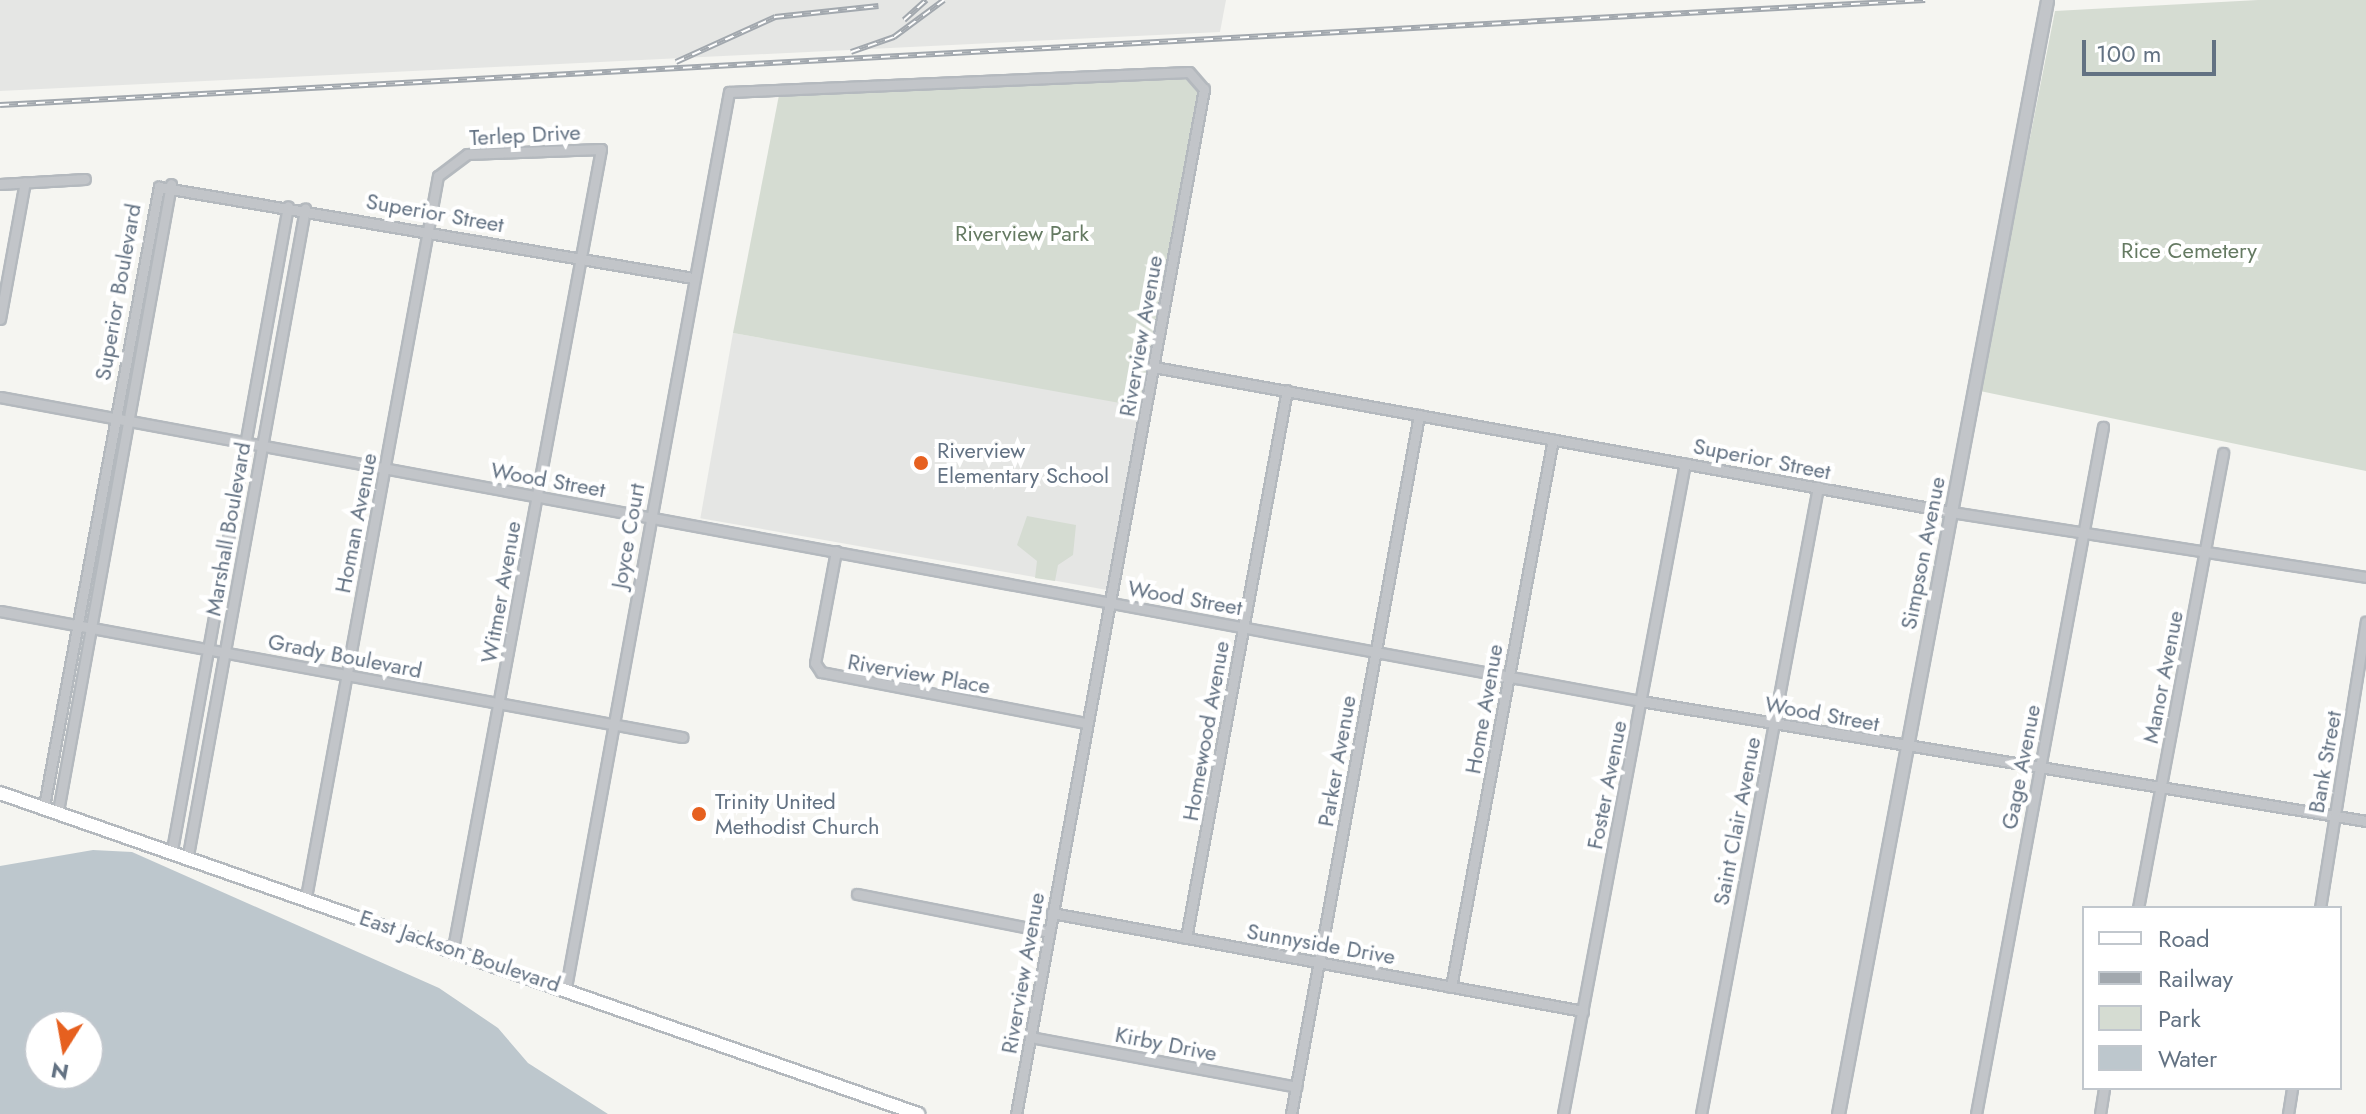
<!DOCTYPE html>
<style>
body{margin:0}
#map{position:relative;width:2366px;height:1114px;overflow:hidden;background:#f5f5f1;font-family:Jost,sans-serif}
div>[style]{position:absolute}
.built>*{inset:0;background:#e5e6e4;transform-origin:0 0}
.green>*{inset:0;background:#d5dcd2}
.water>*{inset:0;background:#bdc7cd}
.roads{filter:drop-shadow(2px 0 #b4b9be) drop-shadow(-2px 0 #b4b9be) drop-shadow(0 2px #b4b9be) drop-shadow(0 -2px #b4b9be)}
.minor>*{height:9px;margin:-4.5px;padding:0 4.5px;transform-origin:4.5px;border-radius:4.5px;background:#c2c5c9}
.tertiary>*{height:11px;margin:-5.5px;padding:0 5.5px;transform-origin:5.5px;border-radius:5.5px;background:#c2c5c9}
.secondary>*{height:12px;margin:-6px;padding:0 6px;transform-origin:6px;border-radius:6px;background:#fff}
.rail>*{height:6px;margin-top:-3px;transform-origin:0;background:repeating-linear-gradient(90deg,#fff 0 9px,#a2a8ae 0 18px);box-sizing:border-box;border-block:2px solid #a2a8ae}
.dots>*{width:22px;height:22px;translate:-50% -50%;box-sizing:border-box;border:4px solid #fff;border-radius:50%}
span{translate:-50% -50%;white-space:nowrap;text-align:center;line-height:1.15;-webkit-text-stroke:8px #fff;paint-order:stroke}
.street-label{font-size:22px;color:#637283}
.park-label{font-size:22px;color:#657a62}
.poi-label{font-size:22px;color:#637283}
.left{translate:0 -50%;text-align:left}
.legend{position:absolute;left:2082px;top:906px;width:260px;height:184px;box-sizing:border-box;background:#fff;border:2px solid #c1c7cd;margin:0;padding:10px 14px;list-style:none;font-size:24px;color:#637283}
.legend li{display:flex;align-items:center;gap:16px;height:40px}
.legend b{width:40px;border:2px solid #c1c7cd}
.north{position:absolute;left:24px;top:1010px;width:80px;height:80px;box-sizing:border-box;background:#fff;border:2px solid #c1c7cd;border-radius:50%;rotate:191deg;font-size:22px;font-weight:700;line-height:32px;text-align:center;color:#637283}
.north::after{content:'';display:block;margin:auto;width:28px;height:36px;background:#e6601f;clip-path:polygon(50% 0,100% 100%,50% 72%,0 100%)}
.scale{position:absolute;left:2082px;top:40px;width:134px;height:36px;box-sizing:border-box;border:4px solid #637283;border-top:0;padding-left:10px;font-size:24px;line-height:28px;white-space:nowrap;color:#637283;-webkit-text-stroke:6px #fff;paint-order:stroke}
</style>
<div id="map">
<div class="built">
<i style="clip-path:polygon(0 0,1226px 0,1220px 32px,0 91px)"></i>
<i style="left:733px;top:333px;width:416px;height:188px;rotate:10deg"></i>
</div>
<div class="green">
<i style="clip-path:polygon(2258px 0,2366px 0,2366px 471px,1980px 391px,2055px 11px)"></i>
<i style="clip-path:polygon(1187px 78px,1199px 92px,1142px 407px,733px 333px,779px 95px)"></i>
<i style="clip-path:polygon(1027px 516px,1076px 525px,1073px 555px,1058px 565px,1055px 581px,1035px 578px,1037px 561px,1017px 545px)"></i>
</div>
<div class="water">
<i style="clip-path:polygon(evenodd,93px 850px,132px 852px,439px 988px,498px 1028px,528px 1063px,608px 1114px,0 1114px,0 866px,93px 850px,40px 1026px,88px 1026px,88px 1074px,40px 1074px,40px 1026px)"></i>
</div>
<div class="roads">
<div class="minor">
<i style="left:0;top:184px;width:85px;rotate:-3.4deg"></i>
<i style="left:0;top:319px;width:139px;rotate:-79.7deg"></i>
<i style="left:1154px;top:367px;width:810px;rotate:10.31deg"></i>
<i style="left:1951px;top:512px;width:420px;rotate:8.9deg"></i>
<i style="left:0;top:397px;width:1669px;rotate:10.5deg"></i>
<i style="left:1641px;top:701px;width:735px;rotate:9.4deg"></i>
<i style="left:836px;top:551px;width:114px;rotate:100.6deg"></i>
<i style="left:815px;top:663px;width:11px;rotate:56deg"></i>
<i style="left:821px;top:672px;width:271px;rotate:10.9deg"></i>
<i style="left:0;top:611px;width:694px;rotate:10.47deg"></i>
<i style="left:44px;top:806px;width:630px;rotate:-79.48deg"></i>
<i style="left:159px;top:187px;width:542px;rotate:9.67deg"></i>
<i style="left:58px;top:811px;width:637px;rotate:-79.78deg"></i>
<i style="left:172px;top:850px;width:654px;rotate:-79.79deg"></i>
<i style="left:188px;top:855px;width:657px;rotate:-79.73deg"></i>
<i style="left:857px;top:894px;width:196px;rotate:11.2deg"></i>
<i style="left:306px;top:897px;width:733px;rotate:-79.63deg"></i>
<i style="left:438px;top:176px;width:36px;rotate:-37deg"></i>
<i style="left:467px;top:154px;width:134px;rotate:-2.1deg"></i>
<i style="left:601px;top:149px;width:813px;rotate:100.49deg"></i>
<i style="left:2138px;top:908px;width:463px;rotate:-79.4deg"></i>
<i style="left:2320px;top:908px;width:290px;rotate:-80.9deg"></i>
<i style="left:1052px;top:913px;width:540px;rotate:10.46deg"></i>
<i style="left:1186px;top:938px;width:557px;rotate:-79.56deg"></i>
<i style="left:566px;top:987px;width:910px;rotate:-79.68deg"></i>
<i style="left:729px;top:92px;width:460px;rotate:-2.5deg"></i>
<i style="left:1189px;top:72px;width:23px;rotate:49deg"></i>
<i style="left:1204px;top:89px;width:1042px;rotate:100.39deg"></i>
<i style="left:1451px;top:987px;width:557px;rotate:-79.46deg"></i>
<i style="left:1030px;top:1037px;width:271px;rotate:10.6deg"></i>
<i style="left:1291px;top:1114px;width:711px;rotate:-79.62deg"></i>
<i style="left:1563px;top:1114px;width:662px;rotate:-79.39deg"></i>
<i style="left:1701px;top:1114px;width:638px;rotate:-79.43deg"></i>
<i style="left:1976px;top:1114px;width:699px;rotate:-79.53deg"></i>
<i style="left:2100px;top:1114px;width:26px;rotate:-81deg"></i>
<i style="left:2288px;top:1114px;width:26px;rotate:-81deg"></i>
</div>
<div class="tertiary">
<i style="left:1838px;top:1114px;width:1133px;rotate:-79.37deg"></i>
</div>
<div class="secondary">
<i style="left:0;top:793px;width:973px;rotate:19.27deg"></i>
</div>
</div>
<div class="rail">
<i style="left:904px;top:20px;width:30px;rotate:-42deg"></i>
<i style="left:851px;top:52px;width:46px;rotate:-19.2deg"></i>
<i style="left:894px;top:37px;width:62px;rotate:-36.5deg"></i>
<i style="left:676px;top:62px;width:109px;rotate:-24.4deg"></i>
<i style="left:775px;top:17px;width:104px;rotate:-6.1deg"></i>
<i style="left:0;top:105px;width:1928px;rotate:-3.12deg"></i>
</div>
<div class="dots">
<i style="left:921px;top:463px;background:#e6601f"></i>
<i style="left:699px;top:814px;background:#e6601f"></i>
</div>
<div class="street-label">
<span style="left:525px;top:135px;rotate:-3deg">Terlep Drive</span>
<span style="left:435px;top:213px;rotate:10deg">Superior Street</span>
<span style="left:118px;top:292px;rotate:-80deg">Superior Boulevard</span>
<span style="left:1141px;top:336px;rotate:-80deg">Riverview Avenue</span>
<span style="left:1762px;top:459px;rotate:11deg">Superior Street</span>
<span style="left:548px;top:480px;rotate:10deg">Wood Street</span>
<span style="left:356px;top:523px;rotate:-79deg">Homan Avenue</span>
<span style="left:228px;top:529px;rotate:-80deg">Marshall Boulevard</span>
<span style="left:628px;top:536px;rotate:-80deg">Joyce Court</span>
<span style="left:1923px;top:553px;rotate:-79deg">Simpson Avenue</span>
<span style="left:501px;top:592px;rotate:-80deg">Witmer Avenue</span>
<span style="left:1185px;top:598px;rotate:10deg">Wood Street</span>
<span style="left:345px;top:656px;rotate:11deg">Grady Boulevard</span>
<span style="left:919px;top:674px;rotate:10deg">Riverview Place</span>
<span style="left:2163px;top:677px;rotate:-79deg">Manor Avenue</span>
<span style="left:1484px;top:709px;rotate:-80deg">Home Avenue</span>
<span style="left:1822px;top:714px;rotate:10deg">Wood Street</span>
<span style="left:1206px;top:731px;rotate:-80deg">Homewood Avenue</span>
<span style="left:1337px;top:761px;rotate:-80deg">Parker Avenue</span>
<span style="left:2325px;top:762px;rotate:-80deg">Bank Street</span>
<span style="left:2021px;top:767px;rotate:-79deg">Gage Avenue</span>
<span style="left:1607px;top:785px;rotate:-79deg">Foster Avenue</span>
<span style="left:1737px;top:821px;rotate:-79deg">Saint Clair Avenue</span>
<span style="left:1321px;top:944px;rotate:10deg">Sunnyside Drive</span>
<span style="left:460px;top:951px;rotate:19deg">East Jackson Boulevard</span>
<span style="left:1023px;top:973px;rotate:-80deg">Riverview Avenue</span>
<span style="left:1166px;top:1044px;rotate:11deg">Kirby Drive</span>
</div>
<div class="park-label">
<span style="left:1022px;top:234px">Riverview Park</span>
<span style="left:2189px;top:251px">Rice Cemetery</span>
</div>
<div class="poi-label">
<span class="left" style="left:937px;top:463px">Riverview<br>Elementary School</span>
<span class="left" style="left:715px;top:814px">Trinity United<br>Methodist Church</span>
</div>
<ul class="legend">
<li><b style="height:10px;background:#fff"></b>Road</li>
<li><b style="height:10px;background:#a2a8ae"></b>Railway</li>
<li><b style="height:22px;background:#d5dcd2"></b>Park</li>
<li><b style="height:22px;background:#bdc7cd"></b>Water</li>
</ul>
<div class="north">N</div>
<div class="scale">100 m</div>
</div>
